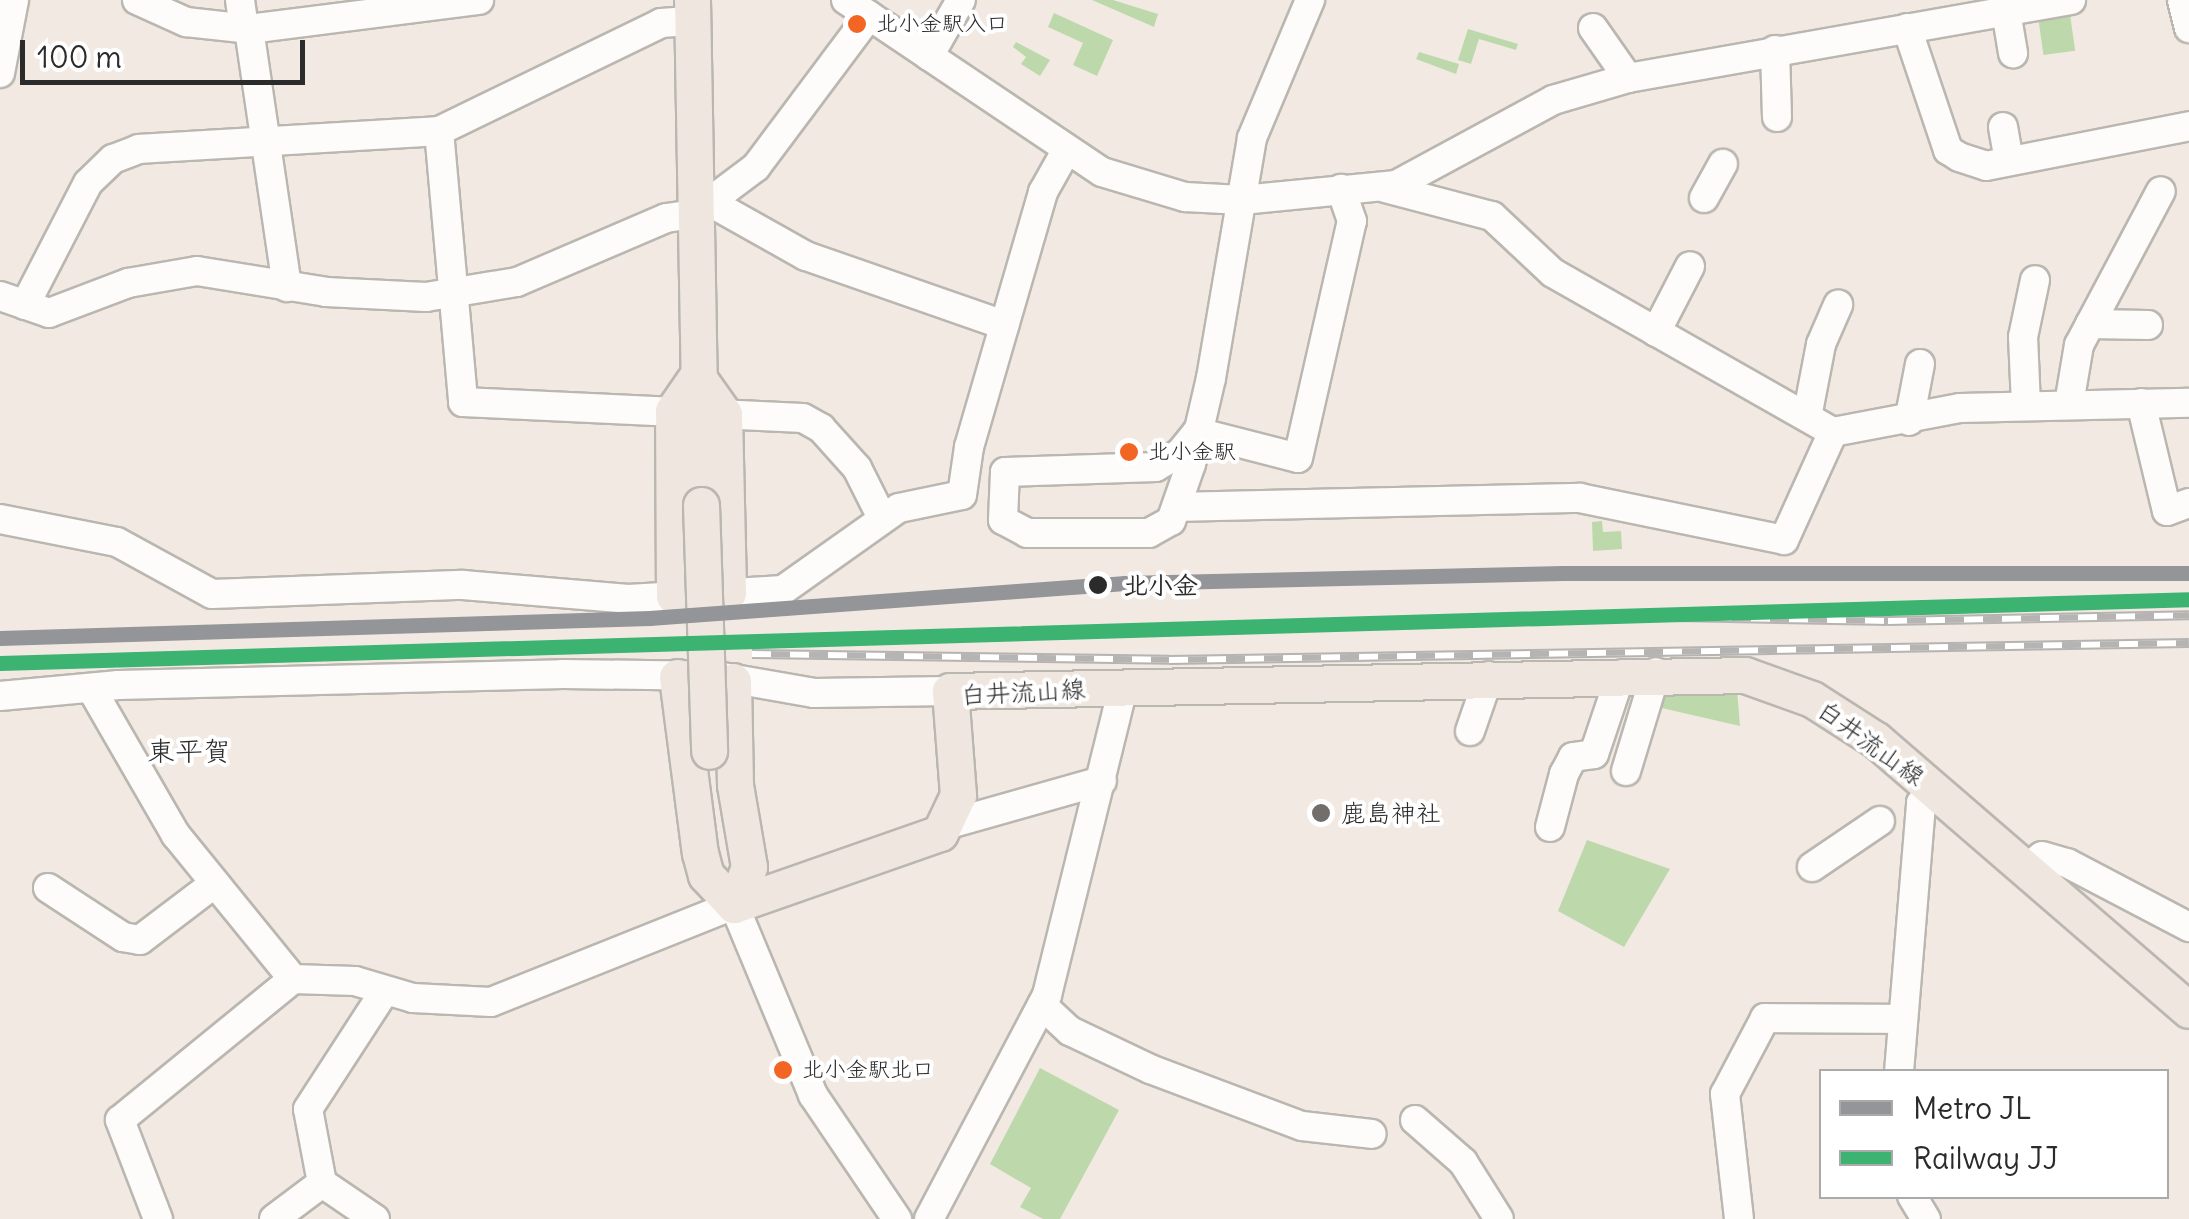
<!DOCTYPE html>
<meta charset="utf-8">
<style>
body{margin:0}
#map{position:relative;width:2189px;height:1219px;overflow:hidden;background:#f2eae2;font-family:Delius,"Klee One",sans-serif}
div>[style]{position:absolute}
.green>*{inset:0;background:#bdd9ab;transform-origin:0 0}
.roads{filter:drop-shadow(2px 0 #bab6b0) drop-shadow(-2px 0 #bab6b0) drop-shadow(0 2px #bab6b0) drop-shadow(0 -2px #bab6b0)}
.minor>*{height:28px;margin:-14px;padding:0 14px;transform-origin:14px;border-radius:14px;background:#fdfcfb}
.major>*{height:35px;margin:-17.5px;padding:0 17.5px;transform-origin:17.5px;border-radius:17.5px;background:#efe7df}
.rail>*{height:10px;margin-top:-5px;transform-origin:0;background:repeating-linear-gradient(90deg,#fff 0 19px,#b5b4b2 0 38px);box-sizing:border-box;border-block:2px solid #b5b4b2}
.bridges{filter:drop-shadow(2px 0 #bab6b0) drop-shadow(-2px 0 #bab6b0) drop-shadow(0 2px #bab6b0) drop-shadow(0 -2px #bab6b0)}
.major-bridge>*{height:35px;margin:-17.5px;padding:0 17.5px;transform-origin:17.5px;border-radius:17.5px;background:#efe7df}
.rail-1>*{height:15px;margin:-7.5px;padding:0 7.5px;transform-origin:7.5px;border-radius:7.5px;background:#3cb371}
.metro-1>*{height:15px;margin:-7.5px;padding:0 7.5px;transform-origin:7.5px;border-radius:7.5px;background:#939598}
.dots>*{width:28px;height:28px;translate:-50% -50%;box-sizing:border-box;border:5px solid #fff;border-radius:50%}
span{translate:-50% -50%;white-space:nowrap;text-align:center;line-height:1.15;-webkit-text-stroke:8px #fff;paint-order:stroke}
.bus-label{font-size:22px;color:#2b2b2b}
.left{translate:0 -50%;text-align:left}
.stop-label{font-size:25px;color:#2b2b2b;font-weight:700}
.street-label{font-size:25px;color:#2b2b2b}
.poi-label{font-size:25px;color:#2b2b2b}
.neighbourhood-label{font-size:28px;color:#2b2b2b}
.legend{position:absolute;left:1819px;top:1069px;width:350px;height:130px;box-sizing:border-box;background:#fff;border:2px solid #aaa;margin:0;padding:12px 18px;list-style:none;font-size:30px;color:#2b2b2b}
.legend li{display:flex;align-items:center;gap:20px;height:50px}
.legend b{width:50px;border:2px solid #aaa}
.scale{position:absolute;left:20px;top:40px;width:285px;height:45px;box-sizing:border-box;border:5px solid #2b2b2b;border-top:0;padding-left:12px;font-size:30px;line-height:35px;white-space:nowrap;color:#2b2b2b;-webkit-text-stroke:8px #fff;paint-order:stroke}
</style>
<div id="map">
<div class="green">
<i style="clip-path:polygon(1092px 0,1113px 0,1158px 14px,1154px 27px)"></i>
<i style="clip-path:polygon(1054px 13px,1113px 40px,1097px 76px,1073px 65px,1083px 43px,1048px 27px)"></i>
<i style="left:2070px;top:14px;width:37px;height:32px;rotate:82deg"></i>
<i style="clip-path:polygon(1468px 29px,1518px 44px,1516px 50px,1479px 39px,1471px 64px,1458px 60px)"></i>
<i style="clip-path:polygon(1016px 42px,1050px 60px,1040px 76px,1021px 64px,1026px 57px,1013px 47px)"></i>
<i style="clip-path:polygon(1419px 52px,1459px 64px,1456px 74px,1416px 59px)"></i>
<i style="clip-path:polygon(1602px 521px,1603px 532px,1621px 531px,1622px 549px,1593px 551px,1592px 522px)"></i>
<i style="clip-path:polygon(1667px 683px,1737px 689px,1740px 726px,1653px 706px)"></i>
<i style="clip-path:polygon(1587px 840px,1670px 869px,1624px 947px,1558px 911px)"></i>
<i style="clip-path:polygon(1040px 1068px,1119px 1110px,1060px 1219px,1043px 1219px,1020px 1207px,1031px 1188px,990px 1164px)"></i>
</div>
<div class="roads">
<div class="minor">
<i style="left:137px;top:0;width:54px;rotate:24.2deg"></i>
<i style="left:186px;top:22px;width:63px;rotate:6.3deg"></i>
<i style="left:249px;top:29px;width:232px;rotate:-7.2deg"></i>
<i style="left:240px;top:0;width:29px;rotate:82deg"></i>
<i style="left:846px;top:0;width:308px;rotate:33.9deg"></i>
<i style="left:1102px;top:172px;width:87px;rotate:16.8deg"></i>
<i style="left:1185px;top:197px;width:57px;rotate:3deg"></i>
<i style="left:1242px;top:200px;width:155px;rotate:-5.6deg"></i>
<i style="left:1396px;top:185px;width:179px;rotate:-28.4deg"></i>
<i style="left:1553px;top:100px;width:78px;rotate:-16.3deg"></i>
<i style="left:1628px;top:78px;width:450px;rotate:-10deg"></i>
<i style="left:2182px;top:0;width:29px;rotate:76deg"></i>
<i style="left:2006px;top:11px;width:43px;rotate:80.5deg"></i>
<i style="left:1593px;top:28px;width:61px;rotate:55deg"></i>
<i style="left:1907px;top:28px;width:129px;rotate:71.4deg"></i>
<i style="left:1948px;top:150px;width:13px;rotate:32deg"></i>
<i style="left:1959px;top:157px;width:28px;rotate:18deg"></i>
<i style="left:1986px;top:166px;width:207px;rotate:-11.1deg"></i>
<i style="left:249px;top:29px;width:261px;rotate:81.6deg"></i>
<i style="left:1775px;top:50px;width:67px;rotate:88.3deg"></i>
<i style="left:929px;top:56px;width:64px;rotate:-60.3deg"></i>
<i style="left:0;top:73px;width:74px;rotate:-79.1deg"></i>
<i style="left:2003px;top:127px;width:34px;rotate:80deg"></i>
<i style="left:439px;top:131px;width:272px;rotate:84.9deg"></i>
<i style="left:463px;top:402px;width:340px;rotate:2.7deg"></i>
<i style="left:803px;top:418px;width:21px;rotate:29deg"></i>
<i style="left:821px;top:428px;width:54px;rotate:48deg"></i>
<i style="left:857px;top:468px;width:56px;rotate:63.4deg"></i>
<i style="left:1385px;top:188px;width:111px;rotate:14.7deg"></i>
<i style="left:1492px;top:216px;width:83px;rotate:43.1deg"></i>
<i style="left:1553px;top:273px;width:322px;rotate:29.6deg"></i>
<i style="left:1833px;top:432px;width:129px;rotate:-10.7deg"></i>
<i style="left:1960px;top:408px;width:229px;rotate:-1.3deg"></i>
<i style="left:699px;top:196px;width:123px;rotate:29.3deg"></i>
<i style="left:806px;top:256px;width:210px;rotate:19.2deg"></i>
<i style="left:1704px;top:198px;width:39px;rotate:-61deg"></i>
<i style="left:712px;top:200px;width:55px;rotate:-36.9deg"></i>
<i style="left:756px;top:167px;width:189px;rotate:-53.2deg"></i>
<i style="left:0;top:296px;width:52px;rotate:19.1deg"></i>
<i style="left:49px;top:313px;width:85px;rotate:-20.8deg"></i>
<i style="left:128px;top:283px;width:70px;rotate:-9.9deg"></i>
<i style="left:197px;top:271px;width:131px;rotate:9.2deg"></i>
<i style="left:326px;top:292px;width:100px;rotate:2.9deg"></i>
<i style="left:426px;top:297px;width:92px;rotate:-9.4deg"></i>
<i style="left:517px;top:282px;width:162px;rotate:-23.2deg"></i>
<i style="left:666px;top:218px;width:27px;rotate:-8deg"></i>
<i style="left:25px;top:305px;width:137px;rotate:-62.7deg"></i>
<i style="left:88px;top:183px;width:35px;rotate:-44deg"></i>
<i style="left:113px;top:159px;width:28px;rotate:-21deg"></i>
<i style="left:139px;top:149px;width:301px;rotate:-3.4deg"></i>
<i style="left:439px;top:131px;width:247px;rotate:-25.9deg"></i>
<i style="left:661px;top:23px;width:32px;rotate:-4deg"></i>
<i style="left:2090px;top:324px;width:58px;rotate:1deg"></i>
<i style="left:1656px;top:332px;width:74px;rotate:-62.7deg"></i>
<i style="left:2141px;top:403px;width:111px;rotate:76.5deg"></i>
<i style="left:2167px;top:511px;width:23px;rotate:-20deg"></i>
<i style="left:2069px;top:404px;width:60px;rotate:-80.4deg"></i>
<i style="left:2079px;top:345px;width:174px;rotate:-62deg"></i>
<i style="left:2026px;top:405px;width:68px;rotate:-92.5deg"></i>
<i style="left:2023px;top:337px;width:58px;rotate:-78.1deg"></i>
<i style="left:1807px;top:417px;width:74px;rotate:-79.1deg"></i>
<i style="left:1821px;top:344px;width:43px;rotate:-66.4deg"></i>
<i style="left:1909px;top:421px;width:58px;rotate:-79.1deg"></i>
<i style="left:1197px;top:432px;width:27px;rotate:129deg"></i>
<i style="left:1180px;top:453px;width:28px;rotate:150deg"></i>
<i style="left:1156px;top:467px;width:151px;rotate:178.1deg"></i>
<i style="left:1005px;top:472px;width:48px;rotate:92.4deg"></i>
<i style="left:1003px;top:520px;width:27px;rotate:28deg"></i>
<i style="left:1027px;top:533px;width:122px"></i>
<i style="left:1149px;top:533px;width:25px;rotate:-29deg"></i>
<i style="left:1171px;top:521px;width:60px;rotate:-70.7deg"></i>
<i style="left:1191px;top:464px;width:88px;rotate:-76.9deg"></i>
<i style="left:1211px;top:378px;width:243px;rotate:-80.3deg"></i>
<i style="left:1252px;top:138px;width:150px;rotate:-67.2deg"></i>
<i style="left:1197px;top:432px;width:104px;rotate:14.4deg"></i>
<i style="left:1298px;top:458px;width:243px;rotate:-77.2deg"></i>
<i style="left:1352px;top:221px;width:34px;rotate:-109deg"></i>
<i style="left:1177px;top:507px;width:403px;rotate:-1.3deg"></i>
<i style="left:1580px;top:498px;width:208px;rotate:11.6deg"></i>
<i style="left:1784px;top:540px;width:119px;rotate:-65.6deg"></i>
<i style="left:0;top:519px;width:119px;rotate:11.1deg"></i>
<i style="left:117px;top:542px;width:108px;rotate:28.7deg"></i>
<i style="left:212px;top:594px;width:251px;rotate:-2.1deg"></i>
<i style="left:463px;top:585px;width:166px;rotate:4.8deg"></i>
<i style="left:628px;top:599px;width:155px;rotate:-3.3deg"></i>
<i style="left:783px;top:590px;width:142px;rotate:-35.3deg"></i>
<i style="left:899px;top:508px;width:64px;rotate:-11.7deg"></i>
<i style="left:962px;top:495px;width:49px;rotate:-81.7deg"></i>
<i style="left:969px;top:447px;width:266px;rotate:-73.8deg"></i>
<i style="left:1043px;top:192px;width:47px;rotate:-60.7deg"></i>
<i style="left:91px;top:688px;width:170px;rotate:60deg"></i>
<i style="left:176px;top:835px;width:186px;rotate:50.9deg"></i>
<i style="left:0;top:696px;width:119px;rotate:-5.3deg"></i>
<i style="left:118px;top:685px;width:445px;rotate:-1.4deg"></i>
<i style="left:563px;top:674px;width:154px;rotate:0.7deg"></i>
<i style="left:717px;top:676px;width:98px;rotate:9.9deg"></i>
<i style="left:814px;top:693px;width:136px;rotate:-0.8deg"></i>
<i style="left:1470px;top:731px;width:58px;rotate:-70.9deg"></i>
<i style="left:1626px;top:771px;width:103px;rotate:-73.1deg"></i>
<i style="left:946px;top:825px;width:162px;rotate:-15.8deg"></i>
<i style="left:1550px;top:827px;width:55px;rotate:-75.2deg"></i>
<i style="left:1564px;top:774px;width:19px;rotate:-62deg"></i>
<i style="left:1573px;top:757px;width:21px;rotate:-8deg"></i>
<i style="left:1594px;top:754px;width:84px;rotate:-71.4deg"></i>
<i style="left:1812px;top:867px;width:82px;rotate:-34.1deg"></i>
<i style="left:2025px;top:869px;width:21px;rotate:-37deg"></i>
<i style="left:2042px;top:856px;width:26px;rotate:16deg"></i>
<i style="left:2067px;top:863px;width:138px;rotate:27.7deg"></i>
<i style="left:48px;top:888px;width:90px;rotate:33.2deg"></i>
<i style="left:123px;top:937px;width:17px;rotate:10deg"></i>
<i style="left:140px;top:940px;width:94px;rotate:-37.2deg"></i>
<i style="left:1042px;top:1005px;width:38px;rotate:43deg"></i>
<i style="left:1070px;top:1031px;width:89px;rotate:25.4deg"></i>
<i style="left:1150px;top:1069px;width:162px;rotate:20.6deg"></i>
<i style="left:1302px;top:1126px;width:70px;rotate:6.5deg"></i>
<i style="left:1899px;top:1072px;width:270px;rotate:-85.3deg"></i>
<i style="left:1921px;top:803px;width:19px;rotate:-47deg"></i>
<i style="left:1415px;top:1120px;width:64px;rotate:41.2deg"></i>
<i style="left:1463px;top:1162px;width:67px;rotate:57.7deg"></i>
<i style="left:1912px;top:1196px;width:27px;rotate:59deg"></i>
<i style="left:158px;top:1219px;width:106px;rotate:-111deg"></i>
<i style="left:120px;top:1120px;width:223px;rotate:-39.2deg"></i>
<i style="left:293px;top:979px;width:62px;rotate:1.8deg"></i>
<i style="left:355px;top:981px;width:60px;rotate:16.3deg"></i>
<i style="left:413px;top:998px;width:78px;rotate:2.9deg"></i>
<i style="left:491px;top:1002px;width:262px;rotate:-21.8deg"></i>
<i style="left:734px;top:905px;width:206px;rotate:67.4deg"></i>
<i style="left:813px;top:1095px;width:150px;rotate:55.9deg"></i>
<i style="left:274px;top:1219px;width:60px;rotate:-36.9deg"></i>
<i style="left:375px;top:1219px;width:64px;rotate:-145.8deg"></i>
<i style="left:322px;top:1183px;width:75px;rotate:-100.7deg"></i>
<i style="left:308px;top:1109px;width:140px;rotate:-57deg"></i>
<i style="left:929px;top:1219px;width:253px;rotate:-62.2deg"></i>
<i style="left:1047px;top:995px;width:317px;rotate:-76.1deg"></i>
<i style="left:1739px;top:1219px;width:126px;rotate:-96.4deg"></i>
<i style="left:1725px;top:1094px;width:86px;rotate:-62.2deg"></i>
<i style="left:1765px;top:1018px;width:135px;rotate:0.4deg"></i>
</div>
<div class="major">
<i style="left:692px;top:0;width:505px;rotate:88.98deg"></i>
<i style="left:674px;top:596px;width:185px;rotate:-90.3deg"></i>
<i style="left:673px;top:411px;width:42px;rotate:-55.6deg"></i>
<i style="left:697px;top:376px;width:47px;rotate:54.6deg"></i>
<i style="left:724px;top:414px;width:179px;rotate:88.7deg"></i>
<i style="left:677px;top:677px;width:177px;rotate:82.6deg"></i>
<i style="left:700px;top:853px;width:23px;rotate:75deg"></i>
<i style="left:706px;top:875px;width:41px;rotate:47deg"></i>
<i style="left:733px;top:681px;width:104px;rotate:88.9deg"></i>
<i style="left:735px;top:785px;width:83px;rotate:80.3deg"></i>
<i style="left:749px;top:867px;width:41px;rotate:111.5deg"></i>
<i style="left:734px;top:905px;width:218px;rotate:-19.3deg"></i>
<i style="left:940px;top:833px;width:42px;rotate:-64.7deg"></i>
<i style="left:958px;top:795px;width:104px;rotate:-94.4deg"></i>
<i style="left:950px;top:691px;width:795px;rotate:-1.15deg"></i>
<i style="left:1745px;top:675px;width:71px;rotate:19.7deg"></i>
<i style="left:1812px;top:699px;width:76px;rotate:32.6deg"></i>
<i style="left:1876px;top:740px;width:413px;rotate:40.8deg"></i>
</div>
</div>
<div class="rail">
<i style="left:1675px;top:617px;width:213px;rotate:1.1deg"></i>
<i style="left:1888px;top:621px;width:301px;rotate:-1.1deg"></i>
<i style="left:752px;top:654px;width:417px;rotate:0.8deg"></i>
<i style="left:1169px;top:660px;width:1020px;rotate:-0.95deg"></i>
</div>
<div class="bridges">
<div class="major-bridge">
<i style="left:701px;top:505px;width:246px;rotate:88.1deg"></i>
</div>
</div>
<div class="rail-1">
<i style="left:0;top:663px;width:2190px;rotate:-1.67deg"></i>
</div>
<div class="metro-1">
<i style="left:0;top:638px;width:650px;rotate:-1.76deg"></i>
<i style="left:650px;top:618px;width:476px;rotate:-4.2deg"></i>
<i style="left:1125px;top:583px;width:438px;rotate:-1.3deg"></i>
<i style="left:1563px;top:573px;width:626px"></i>
</div>
<div class="dots">
<i style="left:857px;top:24px;background:#f26522"></i>
<i style="left:1129px;top:452px;background:#f26522"></i>
<i style="left:1098px;top:585px;background:#2b2b2b"></i>
<i style="left:1321px;top:813px;background:#716e6b"></i>
<i style="left:783px;top:1070px;background:#f26522"></i>
</div>
<div class="bus-label">
<span class="left" style="left:876px;top:24px">北小金駅入口</span>
<span class="left" style="left:1148px;top:452px">北小金駅</span>
<span class="left" style="left:802px;top:1070px">北小金駅北口</span>
</div>
<div class="stop-label">
<span class="left" style="left:1123px;top:585px">北小金</span>
</div>
<div class="street-label">
<span style="left:1023px;top:692px;rotate:-3deg">白井流山線</span>
<span style="left:1871px;top:743px;rotate:36deg">白井流山線</span>
</div>
<div class="poi-label">
<span class="left" style="left:1341px;top:813px">鹿島神社</span>
</div>
<div class="neighbourhood-label">
<span style="left:189px;top:751px">東平賀</span>
</div>
<ul class="legend">
<li><b style="height:12px;background:#939598"></b>Metro JL</li>
<li><b style="height:12px;background:#3cb371"></b>Railway JJ</li>
</ul>
<div class="scale">100 m</div>
</div>
